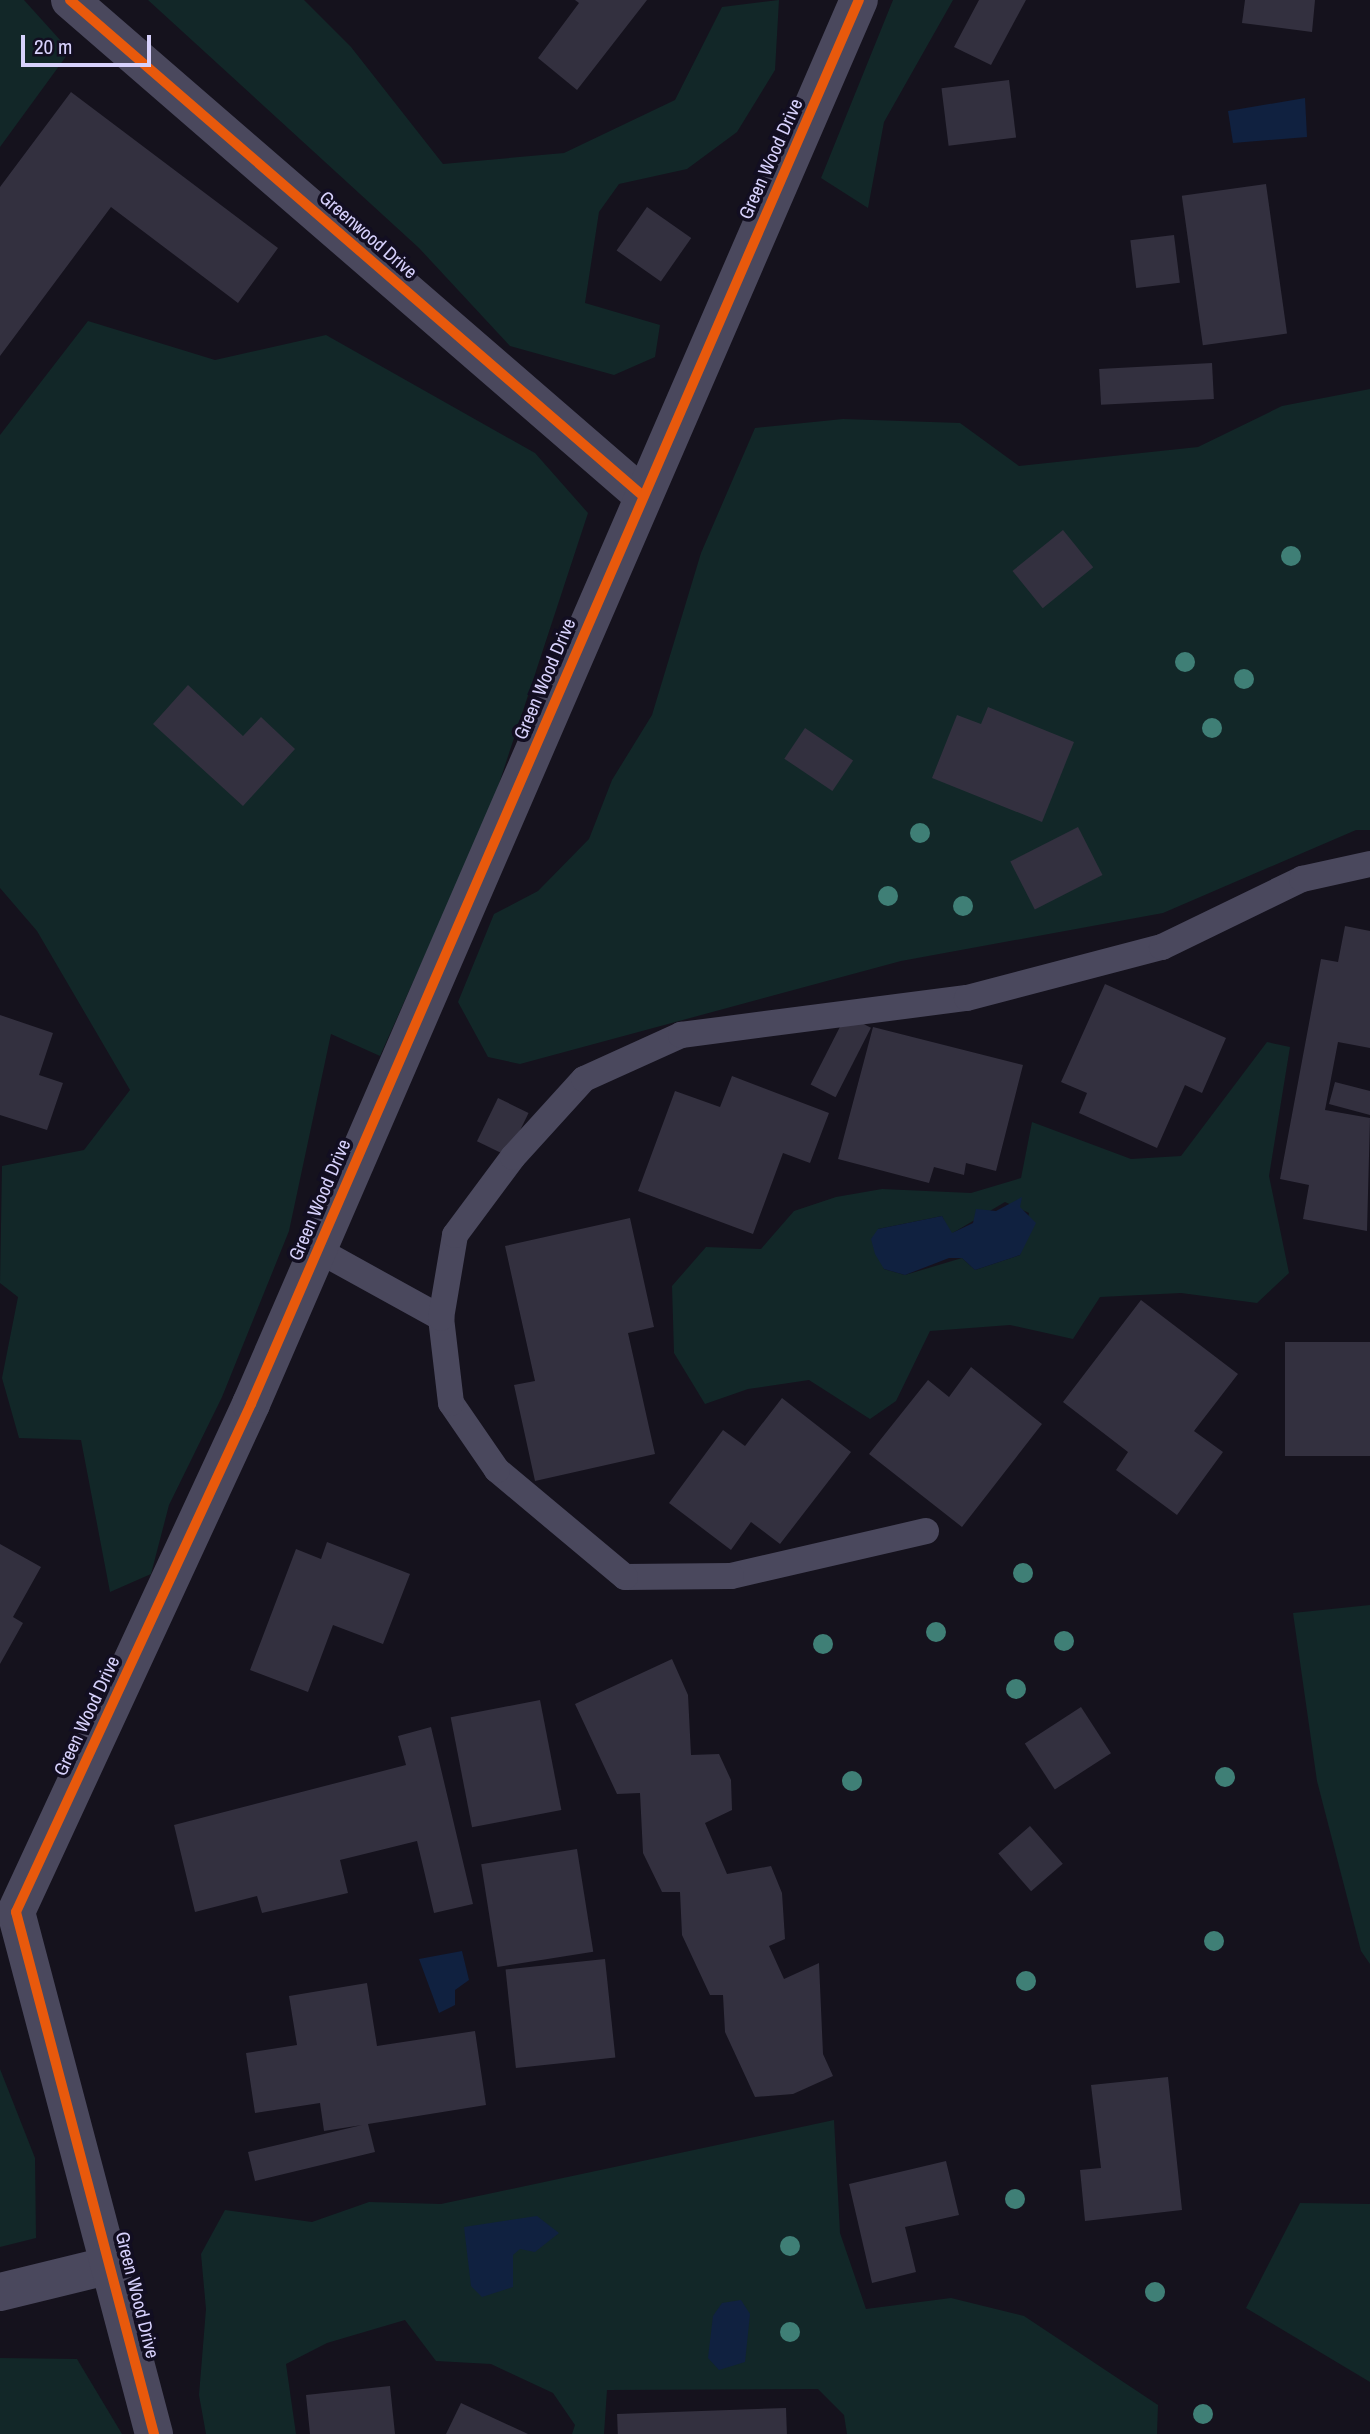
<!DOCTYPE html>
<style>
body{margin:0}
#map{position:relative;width:1370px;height:2434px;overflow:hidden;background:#15121d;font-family:"Archivo Narrow",sans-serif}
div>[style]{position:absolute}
.green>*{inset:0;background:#122728}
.water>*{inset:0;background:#102140}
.building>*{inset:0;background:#33303f;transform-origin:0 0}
.service>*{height:26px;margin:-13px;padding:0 13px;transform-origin:13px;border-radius:13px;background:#4a485d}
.minor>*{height:38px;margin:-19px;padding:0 19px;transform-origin:19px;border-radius:19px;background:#4a485d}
.cycleway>*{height:10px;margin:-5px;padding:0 5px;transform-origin:5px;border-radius:5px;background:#e8590c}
.trees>*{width:20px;height:20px;margin:-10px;border-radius:50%;background:#3f7f76}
span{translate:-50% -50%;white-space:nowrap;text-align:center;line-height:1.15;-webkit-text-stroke:7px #120e21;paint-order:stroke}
.street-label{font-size:19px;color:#d7d1fc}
.scale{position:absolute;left:21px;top:35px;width:130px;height:32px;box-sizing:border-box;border:4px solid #d7d1fc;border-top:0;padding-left:9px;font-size:21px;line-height:24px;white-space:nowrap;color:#d7d1fc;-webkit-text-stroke:5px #120e21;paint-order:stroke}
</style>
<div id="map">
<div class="green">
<i style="clip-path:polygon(0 0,24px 0,70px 51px,0 147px)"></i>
<i style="clip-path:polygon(148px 0,304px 0,351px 47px,443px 164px,564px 153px,675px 100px,722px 7px,779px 0,775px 70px,737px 132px,687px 169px,619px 184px,599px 212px,585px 303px,660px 325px,655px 357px,614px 375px,510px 346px,419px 248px)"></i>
<i style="clip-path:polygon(893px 0,953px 0,884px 122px,868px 208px,821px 178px)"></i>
<i style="clip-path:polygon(88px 321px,215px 360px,326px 335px,535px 453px,588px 513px,492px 805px,380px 1056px,331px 1034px,289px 1231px,222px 1397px,169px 1505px,151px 1574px,110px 1592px,81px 1440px,19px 1438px,2px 1378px,18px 1297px,0 1283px,2px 1166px,84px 1150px,130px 1090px,37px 931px,0 888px,0 435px)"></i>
<i style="clip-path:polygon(1370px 389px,1370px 830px,1356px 830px,1163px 913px,901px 961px,520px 1064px,488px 1057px,458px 1002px,494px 914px,538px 891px,589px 839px,612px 780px,652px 715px,701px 553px,755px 428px,843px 419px,960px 423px,1019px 466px,1198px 447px,1282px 406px)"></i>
<i style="clip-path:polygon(evenodd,1267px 1042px,1290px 1047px,1269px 1176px,1289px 1273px,1257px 1303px,1181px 1293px,1100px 1297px,1073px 1339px,1010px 1325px,930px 1331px,896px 1401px,870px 1419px,809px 1380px,748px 1389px,705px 1404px,674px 1353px,672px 1286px,706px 1247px,761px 1249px,794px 1211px,836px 1197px,882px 1189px,971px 1193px,1021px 1178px,1032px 1122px,1131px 1159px,1181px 1156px,1267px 1042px,1005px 1202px,1029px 1213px,1020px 1255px,975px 1270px,962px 1258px,905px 1275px,884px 1269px,878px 1229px,942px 1216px,951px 1234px,1005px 1202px)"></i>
<i style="clip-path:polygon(1370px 1605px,1370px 1964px,1361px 1951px,1317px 1781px,1293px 1613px)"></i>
<i style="clip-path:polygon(0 2069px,35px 2158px,36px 2238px,0 2247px)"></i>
<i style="clip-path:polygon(834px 2120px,840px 2233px,866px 2309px,951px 2298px,1024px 2316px,1158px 2405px,1157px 2434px,847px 2434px,844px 2415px,818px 2389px,607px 2390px,604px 2434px,572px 2434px,575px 2425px,553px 2393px,491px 2364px,436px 2361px,405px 2320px,327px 2343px,286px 2364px,296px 2434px,206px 2434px,199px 2395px,206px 2309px,201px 2254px,225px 2210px,312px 2222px,369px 2202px,441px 2204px)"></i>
<i style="clip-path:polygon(1300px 2203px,1370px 2204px,1370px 2382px,1246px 2308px)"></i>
<i style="clip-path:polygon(0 2358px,77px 2359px,122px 2434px,0 2434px)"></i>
</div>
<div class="water">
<i style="clip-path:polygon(1305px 98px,1307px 137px,1233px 143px,1228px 111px)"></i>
<i style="clip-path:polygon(1022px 1197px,1020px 1207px,1036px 1223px,1020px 1255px,975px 1270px,962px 1258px,949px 1258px,905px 1275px,884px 1269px,875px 1254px,871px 1239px,878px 1229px,942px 1216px,952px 1233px,973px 1223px,976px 1209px,996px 1211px)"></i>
<i style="clip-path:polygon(462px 1951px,469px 1980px,455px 1990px,455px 2005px,439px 2013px,419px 1959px)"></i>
<i style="clip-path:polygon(537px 2216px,559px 2233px,535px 2252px,520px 2249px,513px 2255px,513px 2287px,482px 2297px,471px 2286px,464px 2227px)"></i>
<i style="clip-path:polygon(741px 2300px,750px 2314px,745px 2362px,719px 2370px,708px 2358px,713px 2316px,722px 2303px)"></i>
</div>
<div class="building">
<i style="clip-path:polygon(575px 0,647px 0,577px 90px,538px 58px,579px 3px)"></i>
<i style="clip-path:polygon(979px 0,1026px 0,991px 65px,954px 47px)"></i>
<i style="clip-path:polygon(1245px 0,1315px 0,1312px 32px,1242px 23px)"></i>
<i style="left:1009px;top:80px;width:58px;height:68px;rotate:83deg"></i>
<i style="clip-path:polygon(71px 92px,278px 248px,238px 303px,111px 207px,0 356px,0 187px)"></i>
<i style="left:1266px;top:184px;width:151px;height:85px;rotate:82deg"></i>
<i style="left:647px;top:207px;width:54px;height:53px;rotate:35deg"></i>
<i style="left:1174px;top:235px;width:48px;height:44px;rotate:83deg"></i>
<i style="left:1212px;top:363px;width:36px;height:113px;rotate:87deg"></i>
<i style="left:1063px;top:530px;width:48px;height:65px;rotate:51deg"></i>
<i style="clip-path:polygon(188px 685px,243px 736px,261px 717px,295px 749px,243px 806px,153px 724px)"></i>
<i style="clip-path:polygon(988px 707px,1074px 742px,1042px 822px,932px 778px,957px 715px,981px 724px)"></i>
<i style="left:805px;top:728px;width:58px;height:37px;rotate:34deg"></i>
<i style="left:1078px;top:827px;width:54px;height:76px;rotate:63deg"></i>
<i style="clip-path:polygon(1345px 926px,1370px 931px,1370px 1048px,1338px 1042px,1325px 1110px,1370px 1118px,1367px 1231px,1303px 1219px,1309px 1185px,1280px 1179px,1321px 959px,1338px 962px)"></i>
<i style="clip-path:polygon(1105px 984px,1226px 1038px,1202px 1093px,1185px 1085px,1157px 1148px,1079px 1113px,1087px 1093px,1061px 1082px)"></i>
<i style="clip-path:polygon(0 1015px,53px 1033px,39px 1075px,63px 1083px,47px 1130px,0 1115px)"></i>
<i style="left:846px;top:1015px;width:28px;height:78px;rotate:27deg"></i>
<i style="clip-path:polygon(873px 1027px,1023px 1065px,996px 1171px,966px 1163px,964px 1175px,934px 1167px,929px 1183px,838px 1159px)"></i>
<i style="clip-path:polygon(732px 1076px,829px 1113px,810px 1163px,783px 1153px,753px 1234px,638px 1191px,675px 1091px,720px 1107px)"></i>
<i style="clip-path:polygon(1335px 1082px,1370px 1091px,1370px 1115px,1329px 1104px)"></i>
<i style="left:498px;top:1098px;width:34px;height:48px;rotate:26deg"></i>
<i style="clip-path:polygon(630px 1218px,654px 1327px,628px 1333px,655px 1454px,535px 1481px,514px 1385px,535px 1381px,505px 1246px)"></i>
<i style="clip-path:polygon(1141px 1300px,1238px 1374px,1194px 1431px,1223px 1452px,1177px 1515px,1116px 1470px,1128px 1452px,1063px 1402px)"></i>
<i style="left:1370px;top:1342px;width:114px;height:85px;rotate:90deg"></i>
<i style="clip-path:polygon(971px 1367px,1042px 1424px,962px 1527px,869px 1454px,928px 1380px,949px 1397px)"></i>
<i style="clip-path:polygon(782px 1398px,851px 1452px,780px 1544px,751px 1522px,731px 1550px,669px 1503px,723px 1430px,745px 1446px)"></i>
<i style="clip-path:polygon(327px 1542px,410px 1574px,383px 1644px,333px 1625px,308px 1692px,250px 1670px,296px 1549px,321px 1559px)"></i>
<i style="clip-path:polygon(0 1544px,41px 1567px,13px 1617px,23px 1623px,0 1664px)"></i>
<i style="clip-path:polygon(672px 1659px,688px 1695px,691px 1755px,719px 1754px,731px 1780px,732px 1810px,705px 1823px,727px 1874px,771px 1866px,782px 1893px,785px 1939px,769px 1946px,784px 1979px,819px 1963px,823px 2054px,833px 2076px,793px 2094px,755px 2097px,725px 2032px,723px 1995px,710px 1995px,682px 1935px,680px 1892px,662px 1892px,643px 1853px,640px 1793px,617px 1794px,575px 1704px)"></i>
<i style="left:540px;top:1700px;width:112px;height:91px;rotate:79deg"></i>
<i style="left:1081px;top:1707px;width:55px;height:67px;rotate:57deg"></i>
<i style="clip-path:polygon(431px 1727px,473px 1904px,434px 1913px,417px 1841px,340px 1860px,348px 1893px,262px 1913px,257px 1896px,195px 1912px,174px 1825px,406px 1765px,398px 1736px)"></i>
<i style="left:1030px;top:1826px;width:50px;height:42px;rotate:49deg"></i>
<i style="left:577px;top:1849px;width:104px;height:97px;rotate:81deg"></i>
<i style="left:605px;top:1959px;width:99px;height:100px;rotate:84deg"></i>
<i style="clip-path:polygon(367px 1983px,377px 2046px,475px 2031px,486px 2105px,368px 2124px,375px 2152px,255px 2181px,248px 2152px,362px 2125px,324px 2131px,320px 2103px,255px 2113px,246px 2053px,297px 2045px,289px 1996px)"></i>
<i style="clip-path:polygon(1168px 2077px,1182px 2210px,1085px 2221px,1080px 2170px,1101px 2168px,1091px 2085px)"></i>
<i style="clip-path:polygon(946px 2161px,959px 2215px,905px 2227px,916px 2272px,872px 2283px,849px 2184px)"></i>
<i style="clip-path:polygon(390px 2386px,395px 2434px,310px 2434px,306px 2395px)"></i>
<i style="clip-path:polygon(461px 2403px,528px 2434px,446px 2434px)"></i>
<i style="left:786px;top:2408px;width:26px;height:169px;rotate:88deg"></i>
</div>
<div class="service">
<i style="left:318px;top:1250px;width:141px;rotate:28.9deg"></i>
<i style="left:926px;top:1531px;width:200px;rotate:167deg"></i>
<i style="left:731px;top:1576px;width:106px;rotate:179.5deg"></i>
<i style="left:625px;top:1577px;width:167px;rotate:-140.1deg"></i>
<i style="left:497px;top:1470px;width:81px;rotate:-124.5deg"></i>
<i style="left:451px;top:1403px;width:86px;rotate:-96.7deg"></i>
<i style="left:441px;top:1318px;width:84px;rotate:-80.4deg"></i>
<i style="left:455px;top:1235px;width:97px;rotate:-53.4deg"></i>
<i style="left:513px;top:1157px;width:105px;rotate:-47.7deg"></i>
<i style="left:584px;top:1079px;width:107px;rotate:-24.4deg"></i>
<i style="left:681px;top:1035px;width:288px;rotate:-7.4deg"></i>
<i style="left:967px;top:998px;width:202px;rotate:-14.7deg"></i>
<i style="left:1162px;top:947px;width:156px;rotate:-25.9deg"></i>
<i style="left:1302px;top:879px;width:70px;rotate:-12.4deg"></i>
</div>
<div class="minor">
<i style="left:70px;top:0;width:758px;rotate:40.88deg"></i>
<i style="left:0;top:2292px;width:114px;rotate:-13.7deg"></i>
<i style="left:154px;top:2434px;width:540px;rotate:-104.81deg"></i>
<i style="left:16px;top:1912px;width:560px;rotate:-65.17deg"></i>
<i style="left:251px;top:1404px;width:1530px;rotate:-66.59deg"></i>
</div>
<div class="cycleway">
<i style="left:70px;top:0;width:758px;rotate:40.88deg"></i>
<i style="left:154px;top:2434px;width:540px;rotate:-104.81deg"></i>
<i style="left:16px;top:1912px;width:560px;rotate:-65.17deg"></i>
<i style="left:251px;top:1404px;width:1530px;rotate:-66.59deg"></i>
</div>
<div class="trees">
<i style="left:1291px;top:556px"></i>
<i style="left:1185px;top:662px"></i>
<i style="left:1244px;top:679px"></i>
<i style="left:1212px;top:728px"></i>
<i style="left:920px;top:833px"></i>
<i style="left:888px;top:896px"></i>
<i style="left:963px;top:906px"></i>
<i style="left:1023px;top:1573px"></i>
<i style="left:936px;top:1632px"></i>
<i style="left:1064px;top:1641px"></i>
<i style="left:823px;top:1644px"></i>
<i style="left:1016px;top:1689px"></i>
<i style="left:1225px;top:1777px"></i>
<i style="left:852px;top:1781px"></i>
<i style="left:1214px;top:1941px"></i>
<i style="left:1026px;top:1981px"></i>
<i style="left:1015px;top:2199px"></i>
<i style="left:790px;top:2246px"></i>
<i style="left:1155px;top:2292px"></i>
<i style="left:790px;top:2332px"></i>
<i style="left:1203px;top:2414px"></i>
</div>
<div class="street-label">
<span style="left:771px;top:159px;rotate:-66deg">Green Wood Drive</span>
<span style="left:368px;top:235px;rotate:41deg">Greenwood Drive</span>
<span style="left:545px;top:679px;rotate:-67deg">Green Wood Drive</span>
<span style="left:320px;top:1200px;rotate:-67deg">Green Wood Drive</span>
<span style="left:87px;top:1716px;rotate:-65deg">Green Wood Drive</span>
<span style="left:137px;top:2295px;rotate:76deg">Green Wood Drive</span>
</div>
<div class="scale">20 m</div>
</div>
